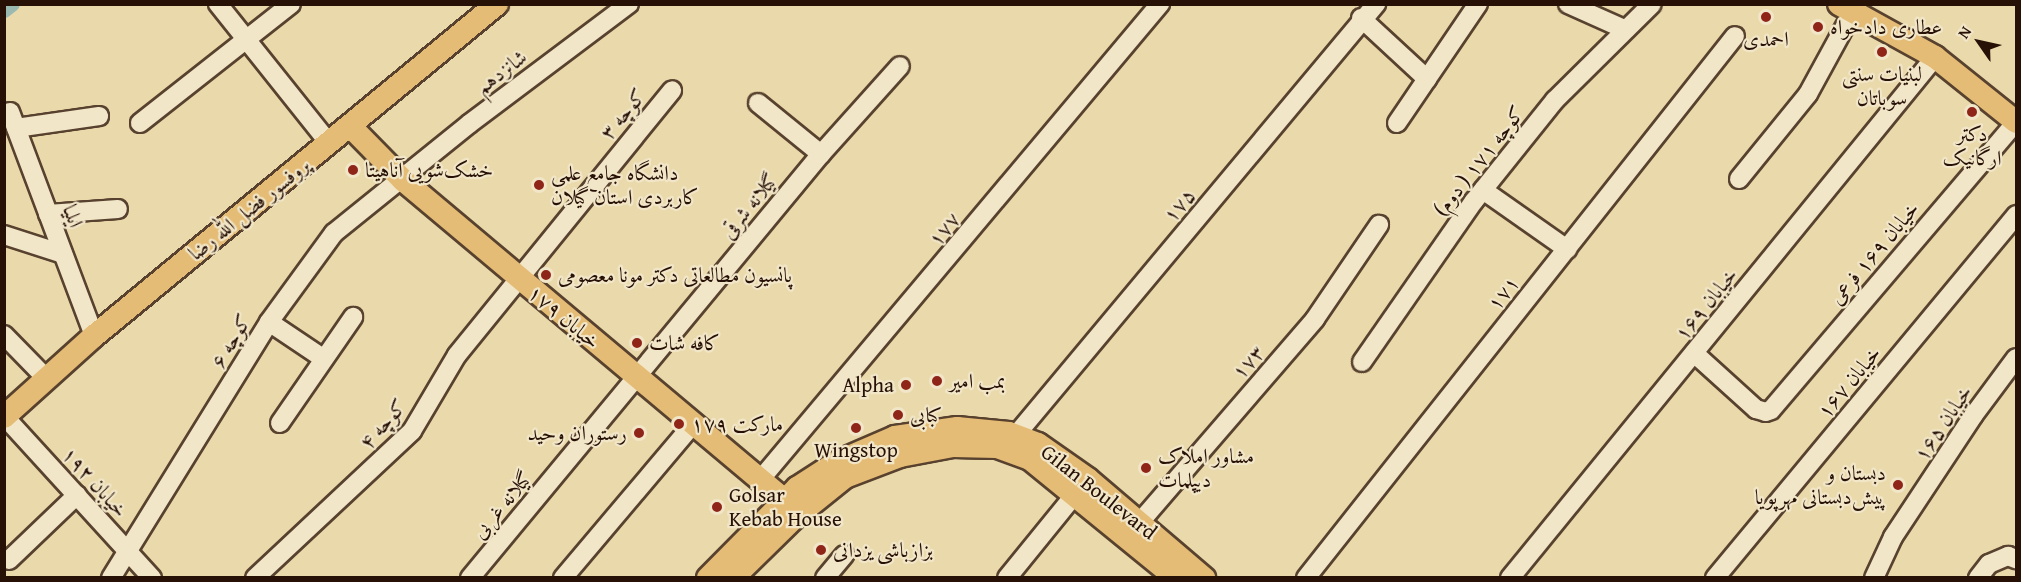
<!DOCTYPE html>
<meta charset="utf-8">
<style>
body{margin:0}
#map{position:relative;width:2021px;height:582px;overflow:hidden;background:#ead9aa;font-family:"Gentium Book Plus",Amiri,serif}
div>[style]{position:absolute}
.canal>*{height:16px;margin:-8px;padding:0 8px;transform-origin:8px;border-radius:8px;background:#9ab9b1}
.roads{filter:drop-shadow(2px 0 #58422f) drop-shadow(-2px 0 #58422f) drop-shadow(0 2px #58422f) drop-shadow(0 -2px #58422f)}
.minor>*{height:18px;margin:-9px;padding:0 9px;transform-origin:9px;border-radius:9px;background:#f1e6c8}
.major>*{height:22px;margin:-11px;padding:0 11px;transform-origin:11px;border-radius:11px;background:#e5bc75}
.dots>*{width:16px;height:16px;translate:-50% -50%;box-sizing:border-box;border:3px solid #f1e6c8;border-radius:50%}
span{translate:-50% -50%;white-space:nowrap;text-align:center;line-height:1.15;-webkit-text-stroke:4.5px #f1e6c8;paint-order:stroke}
.poi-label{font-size:21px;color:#271006}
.left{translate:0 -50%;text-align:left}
.right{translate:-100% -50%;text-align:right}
.street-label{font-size:21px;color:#271006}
.frame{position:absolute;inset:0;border:6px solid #271006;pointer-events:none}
.north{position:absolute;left:1949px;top:12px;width:60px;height:60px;-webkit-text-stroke:4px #f1e6c8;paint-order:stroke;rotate:304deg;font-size:16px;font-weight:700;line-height:24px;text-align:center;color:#271006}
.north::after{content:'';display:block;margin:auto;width:21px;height:27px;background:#271006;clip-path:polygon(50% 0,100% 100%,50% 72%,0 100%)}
</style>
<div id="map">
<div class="canal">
<i style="left:4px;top:10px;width:10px;rotate:-37deg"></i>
</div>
<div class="roads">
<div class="minor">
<i style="left:218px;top:4px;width:178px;rotate:51.4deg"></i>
<i style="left:1568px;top:4px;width:61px;rotate:24.1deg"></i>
<i style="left:1361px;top:18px;width:90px;rotate:42.7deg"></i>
<i style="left:758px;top:103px;width:81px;rotate:39deg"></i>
<i style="left:10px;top:112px;width:239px;rotate:69.4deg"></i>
<i style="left:140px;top:123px;width:192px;rotate:-38.2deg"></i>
<i style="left:1397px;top:123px;width:144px;rotate:-55.8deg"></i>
<i style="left:16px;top:128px;width:84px;rotate:-8.2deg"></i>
<i style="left:1739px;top:179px;width:109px;rotate:-50.9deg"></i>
<i style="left:1808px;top:94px;width:102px;rotate:-61.4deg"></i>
<i style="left:1483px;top:190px;width:103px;rotate:35.1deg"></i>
<i style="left:48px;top:214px;width:70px;rotate:-4.1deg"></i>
<i style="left:4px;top:235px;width:62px;rotate:17.9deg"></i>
<i style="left:269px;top:322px;width:66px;rotate:33.9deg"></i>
<i style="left:4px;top:335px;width:62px;rotate:45.7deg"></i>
<i style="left:1694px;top:353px;width:84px;rotate:42.1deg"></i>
<i style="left:1756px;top:409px;width:10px;rotate:17deg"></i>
<i style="left:1766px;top:412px;width:5px;rotate:-22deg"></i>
<i style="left:1771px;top:410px;width:378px;rotate:-49.6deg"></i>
<i style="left:1362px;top:362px;width:196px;rotate:-55.2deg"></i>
<i style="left:1474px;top:201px;width:129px;rotate:-51.3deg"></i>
<i style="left:1555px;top:100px;width:136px;rotate:-44.7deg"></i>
<i style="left:5px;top:417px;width:218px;rotate:47.6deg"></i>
<i style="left:280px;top:423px;width:129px;rotate:-55.4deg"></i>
<i style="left:1016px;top:435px;width:562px;rotate:-50.13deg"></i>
<i style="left:760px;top:480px;width:622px;rotate:-49.96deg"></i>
<i style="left:1140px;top:522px;width:268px;rotate:-49.2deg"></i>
<i style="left:1315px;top:319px;width:114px;rotate:-55.8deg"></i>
<i style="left:9px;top:560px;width:94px;rotate:-43.7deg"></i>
<i style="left:111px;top:578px;width:301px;rotate:-58.3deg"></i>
<i style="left:269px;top:322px;width:110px;rotate:-53.9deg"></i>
<i style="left:334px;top:233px;width:174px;rotate:-38.9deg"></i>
<i style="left:469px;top:124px;width:200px;rotate:-36.9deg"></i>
<i style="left:255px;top:578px;width:215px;rotate:-43.1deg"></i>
<i style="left:412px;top:431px;width:88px;rotate:-59.4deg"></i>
<i style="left:457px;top:355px;width:341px;rotate:-50.9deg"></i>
<i style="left:470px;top:578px;width:550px;rotate:-50.38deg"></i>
<i style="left:821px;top:154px;width:118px;rotate:-48.1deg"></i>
<i style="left:563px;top:578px;width:202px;rotate:-49.8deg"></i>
<i style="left:825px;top:578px;width:30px;rotate:-50deg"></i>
<i style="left:1007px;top:578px;width:109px;rotate:-50.9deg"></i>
<i style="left:1306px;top:578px;width:691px;rotate:-51.64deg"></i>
<i style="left:1510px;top:578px;width:672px;rotate:-50.79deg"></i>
<i style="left:1715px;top:578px;width:472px;rotate:-50.3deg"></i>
<i style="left:1874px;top:578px;width:45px;rotate:-65.1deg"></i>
<i style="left:1893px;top:537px;width:145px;rotate:-56.5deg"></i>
<i style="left:1973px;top:416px;width:72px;rotate:-53.4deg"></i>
<i style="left:1978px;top:578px;width:18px;rotate:-52deg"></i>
<i style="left:1989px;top:564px;width:21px;rotate:-23deg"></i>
<i style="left:2008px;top:556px;width:9px;rotate:21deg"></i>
</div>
<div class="major">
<i style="left:1839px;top:4px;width:110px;rotate:28.9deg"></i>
<i style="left:1935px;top:57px;width:104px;rotate:38.7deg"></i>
<i style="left:350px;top:126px;width:76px;rotate:45.5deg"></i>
<i style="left:403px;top:180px;width:499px;rotate:40deg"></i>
<i style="left:4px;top:417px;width:121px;rotate:-42deg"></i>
<i style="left:94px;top:336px;width:522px;rotate:-39.48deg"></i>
<i style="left:708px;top:578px;width:127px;rotate:-45.3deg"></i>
<i style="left:797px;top:488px;width:48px;rotate:-33deg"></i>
<i style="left:837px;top:462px;width:63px;rotate:-23.3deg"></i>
<i style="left:895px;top:437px;width:63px;rotate:-8.3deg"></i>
<i style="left:957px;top:428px;width:52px;rotate:5.5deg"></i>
<i style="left:1009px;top:433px;width:31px;rotate:21deg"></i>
<i style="left:1038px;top:444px;width:61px;rotate:35deg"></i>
<i style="left:1088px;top:479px;width:153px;rotate:40.5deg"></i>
<i style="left:733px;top:578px;width:84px;rotate:-44.5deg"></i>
<i style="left:793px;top:519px;width:67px;rotate:-38.9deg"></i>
<i style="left:845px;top:477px;width:59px;rotate:-20.9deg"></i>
<i style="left:900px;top:456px;width:54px;rotate:-10.7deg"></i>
<i style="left:953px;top:446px;width:44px;rotate:1.3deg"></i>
<i style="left:997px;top:447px;width:35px;rotate:20deg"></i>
<i style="left:1030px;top:459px;width:188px;rotate:39.2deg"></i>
</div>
</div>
<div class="dots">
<i style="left:1766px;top:17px;background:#8f2418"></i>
<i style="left:1818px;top:27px;background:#8f2418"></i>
<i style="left:1882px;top:52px;background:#8f2418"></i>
<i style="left:1972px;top:112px;background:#8f2418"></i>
<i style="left:353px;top:170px;background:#8f2418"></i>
<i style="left:539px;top:185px;background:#8f2418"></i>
<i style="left:546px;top:275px;background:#8f2418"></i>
<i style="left:637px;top:343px;background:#8f2418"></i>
<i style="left:937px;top:381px;background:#8f2418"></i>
<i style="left:906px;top:385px;background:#8f2418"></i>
<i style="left:898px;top:415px;background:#8f2418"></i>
<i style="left:679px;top:424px;background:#8f2418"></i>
<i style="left:856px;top:428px;background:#8f2418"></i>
<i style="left:639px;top:433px;background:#8f2418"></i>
<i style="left:1146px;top:468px;background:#8f2418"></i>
<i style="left:1898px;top:485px;background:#8f2418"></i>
<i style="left:717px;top:507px;background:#8f2418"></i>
<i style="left:821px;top:550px;background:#8f2418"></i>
</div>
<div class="poi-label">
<span class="left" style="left:1830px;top:27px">عطاری دادخواه</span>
<span style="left:1766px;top:39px">احمدی</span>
<span style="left:1882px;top:86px">لبنیات سنتی<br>سوباتان</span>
<span style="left:1972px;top:146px">دکتر<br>ارگانیک</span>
<span class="left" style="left:365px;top:170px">خشک‌شویی آناهیتا</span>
<span class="left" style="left:551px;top:185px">دانشگاه جامع علمی<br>کاربردی استان گیلان</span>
<span class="left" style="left:558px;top:275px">پانسیون مطالعاتی دکتر مونا معصومی</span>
<span class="left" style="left:649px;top:343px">کافه شات</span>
<span class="left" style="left:949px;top:381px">بمب امیر</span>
<span class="right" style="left:894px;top:385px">Alpha</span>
<span class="left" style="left:910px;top:415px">کبابی</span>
<span class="left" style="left:691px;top:424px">۱۷۹ مارکت</span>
<span class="right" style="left:627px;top:433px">رستوران وحید</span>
<span style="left:856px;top:450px">Wingstop</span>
<span class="left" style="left:1158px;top:468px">مشاور املاک<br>دیپلمات</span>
<span class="right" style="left:1886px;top:485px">دبستان و<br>پیش‌دبستانی مهرپویا</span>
<span class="left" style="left:729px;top:507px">Golsar<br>Kebab House</span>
<span class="left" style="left:833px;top:550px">بزازباشی یزدانی</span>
</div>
<div class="street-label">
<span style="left:501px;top:72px;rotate:-37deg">شانزدهم</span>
<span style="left:623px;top:114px;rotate:-50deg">کوچه ۳</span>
<span style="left:1479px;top:161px;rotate:-52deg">کوچه ۱۷۱ ( دوم)</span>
<span style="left:1179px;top:205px;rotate:-50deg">۱۷۵</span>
<span style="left:749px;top:206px;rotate:-51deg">گیلانه شرقی</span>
<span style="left:249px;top:209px;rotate:-39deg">پروفسور فضل الله رضا</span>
<span style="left:73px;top:216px;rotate:69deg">ایلیا</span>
<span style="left:944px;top:229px;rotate:-51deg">۱۷۷</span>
<span style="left:1874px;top:253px;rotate:-50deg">خیابان ۱۶۹ فرعی</span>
<span style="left:1503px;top:293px;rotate:-52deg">۱۷۱</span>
<span style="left:1706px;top:304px;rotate:-51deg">خیابان ۱۶۹</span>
<span style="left:564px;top:317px;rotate:40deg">خیابان ۱۷۹</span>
<span style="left:231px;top:341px;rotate:-59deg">کوچه ۶</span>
<span style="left:1248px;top:362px;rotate:-48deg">۱۷۳</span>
<span style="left:1849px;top:382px;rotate:-50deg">خیابان ۱۶۷</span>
<span style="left:1943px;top:423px;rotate:-56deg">خیابان ۱۶۵</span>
<span style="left:383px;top:424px;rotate:-48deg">کوچه ۴</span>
<span style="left:95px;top:482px;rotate:48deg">خیابان ۱۹۲</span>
<span style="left:1099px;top:492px;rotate:38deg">Gilan Boulevard</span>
<span style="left:502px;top:505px;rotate:-50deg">گیلانه غربی</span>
</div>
<div class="frame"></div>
<div class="north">N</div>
</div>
